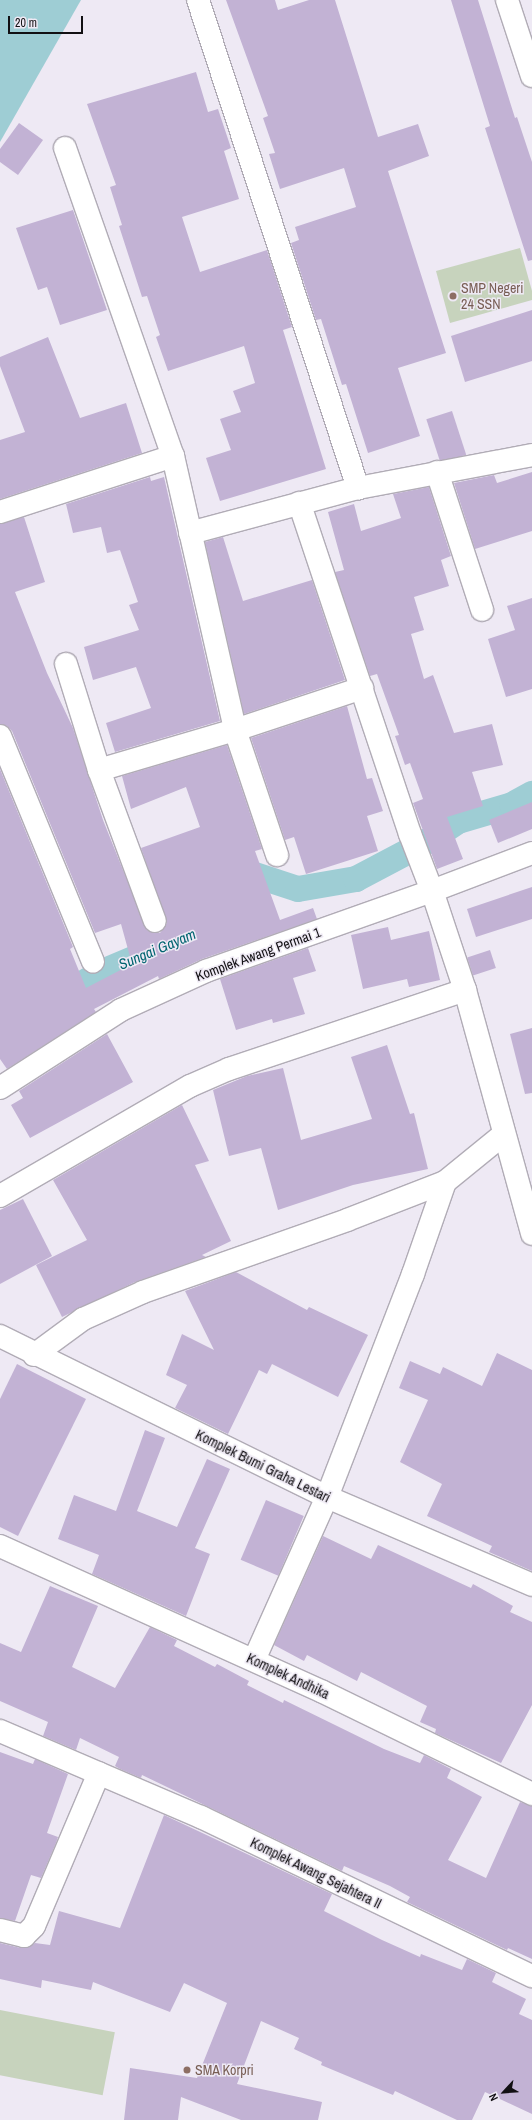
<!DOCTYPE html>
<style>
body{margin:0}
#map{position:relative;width:532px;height:2120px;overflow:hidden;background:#eee9f4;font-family:"Archivo Narrow",sans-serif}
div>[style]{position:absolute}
.green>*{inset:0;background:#c7d3bd;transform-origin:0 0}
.water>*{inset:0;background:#9ecdd4}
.canal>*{height:26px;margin:-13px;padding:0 13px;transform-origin:13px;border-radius:13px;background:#9ecdd4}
.building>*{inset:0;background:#c2b2d4;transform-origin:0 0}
.roads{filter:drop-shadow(1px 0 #b1acb6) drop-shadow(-1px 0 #b1acb6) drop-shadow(0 1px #b1acb6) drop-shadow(0 -1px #b1acb6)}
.minor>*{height:22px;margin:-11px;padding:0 11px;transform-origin:11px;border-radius:11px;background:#fff}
.tertiary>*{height:22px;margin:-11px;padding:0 11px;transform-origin:11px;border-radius:11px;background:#fff}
.dots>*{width:11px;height:11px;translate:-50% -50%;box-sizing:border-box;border:2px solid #eee9f4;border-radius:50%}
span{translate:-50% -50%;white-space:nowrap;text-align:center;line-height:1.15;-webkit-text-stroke:3px #eee9f4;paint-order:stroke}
.education-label{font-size:14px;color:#785e54}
.left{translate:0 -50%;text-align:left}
.street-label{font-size:14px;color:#121013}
.water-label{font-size:15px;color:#006470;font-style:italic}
.north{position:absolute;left:484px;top:2072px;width:40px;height:40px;-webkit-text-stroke:3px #eee9f4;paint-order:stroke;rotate:244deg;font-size:11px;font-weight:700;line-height:16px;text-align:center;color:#121013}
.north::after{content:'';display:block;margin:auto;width:14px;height:18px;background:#121013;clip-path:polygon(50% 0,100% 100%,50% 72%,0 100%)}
.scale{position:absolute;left:8px;top:16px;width:75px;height:18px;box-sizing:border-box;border:2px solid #121013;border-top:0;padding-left:5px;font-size:12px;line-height:14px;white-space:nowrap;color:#121013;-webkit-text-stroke:3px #eee9f4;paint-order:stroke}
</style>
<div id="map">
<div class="green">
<i style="clip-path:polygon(520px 248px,532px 291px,532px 300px,450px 323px,436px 271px)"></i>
<i style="left:0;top:2010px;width:117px;height:64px;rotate:11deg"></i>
</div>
<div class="water">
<i style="clip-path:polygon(0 0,81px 0,0 142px)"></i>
</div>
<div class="canal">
<i style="left:232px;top:873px;width:6px;rotate:-39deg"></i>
<i style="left:237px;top:869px;width:64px;rotate:18.2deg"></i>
<i style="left:298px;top:889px;width:59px;rotate:-9.8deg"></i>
<i style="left:356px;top:879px;width:84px;rotate:-27.8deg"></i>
<i style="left:430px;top:840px;width:34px;rotate:-34deg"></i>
<i style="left:458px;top:821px;width:56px;rotate:-16.5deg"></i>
<i style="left:512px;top:805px;width:23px;rotate:-29deg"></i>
<i style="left:0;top:1034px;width:117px;rotate:-31.4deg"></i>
<i style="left:100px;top:973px;width:69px;rotate:-22.9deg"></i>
</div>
<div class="building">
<i style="clip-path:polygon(226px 0,275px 0,278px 10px,309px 0,335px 0,378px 137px,418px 124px,429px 156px,388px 171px,446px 353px,398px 368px,420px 436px,368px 453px,346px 384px,342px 385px,321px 319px,316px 320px,291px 243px,299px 240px,295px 227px,356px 207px,344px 168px,280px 189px,269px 154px,275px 153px,263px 118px,268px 116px)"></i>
<i style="clip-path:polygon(451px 0,478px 0,515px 118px,517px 117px,532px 162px,532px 260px,528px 261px,485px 128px,490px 126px)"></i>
<i style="clip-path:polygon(196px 72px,208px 112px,218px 109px,231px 148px,224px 151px,239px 199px,182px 217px,200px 272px,267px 250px,292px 327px,283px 330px,326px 469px,220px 501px,206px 458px,231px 450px,220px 419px,241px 412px,233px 391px,255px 383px,244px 346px,168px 371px,156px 337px,160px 335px,147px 296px,142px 297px,119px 226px,122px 225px,110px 187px,116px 185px,87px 104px)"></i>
<i style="clip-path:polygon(19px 123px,43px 140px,18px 175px,0 162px,0 149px)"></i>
<i style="clip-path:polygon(73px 210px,107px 310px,60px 325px,47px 287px,38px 290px,16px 228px)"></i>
<i style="clip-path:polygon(532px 310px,532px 361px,465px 382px,451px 336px)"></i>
<i style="clip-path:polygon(48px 337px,80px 418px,126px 403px,142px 453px,0 499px,0 440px,25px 432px,0 366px,0 357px)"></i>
<i style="left:452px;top:411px;width:46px;height:27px;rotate:72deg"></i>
<i style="clip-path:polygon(532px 472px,532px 531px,475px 549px,454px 483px,494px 475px,497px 483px)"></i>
<i style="clip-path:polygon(150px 477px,151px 481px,164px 477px,220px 721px,115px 752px,106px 723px,151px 708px,136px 667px,93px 680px,84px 647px,139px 630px,129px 605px,138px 602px,120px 550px,107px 553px,101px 527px,73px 533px,66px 504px)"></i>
<i style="clip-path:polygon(429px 487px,451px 556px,441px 560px,449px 586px,414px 597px,424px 630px,411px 634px,424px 679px,433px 675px,454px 733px,492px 724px,503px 765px,472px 772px,483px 806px,447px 817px,463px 859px,437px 869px,413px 803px,423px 799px,410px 763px,405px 765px,395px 736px,399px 735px,377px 674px,370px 676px,335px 572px,344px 570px,328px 512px,354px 504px,361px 531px,401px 518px,393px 494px)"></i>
<i style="clip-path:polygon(24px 517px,45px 582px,15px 592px,47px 673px,73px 728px,103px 820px,147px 930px,160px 933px,167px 923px,141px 848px,200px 827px,186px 787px,131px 809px,122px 776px,227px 745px,262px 849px,255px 851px,280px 920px,313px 908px,317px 919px,202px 959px,159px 979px,158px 976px,94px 1009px,96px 1012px,7px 1069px,0 1059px,0 769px,73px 947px,70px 949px,86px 988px,132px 964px,121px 924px,95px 933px,12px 731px,7px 726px,0 724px,0 524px)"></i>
<i style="clip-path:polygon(223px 537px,243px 601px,312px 580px,345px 680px,244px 714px,205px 542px)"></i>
<i style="clip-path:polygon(532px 598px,532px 689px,506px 697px,488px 639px,515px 630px,507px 606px)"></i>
<i style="clip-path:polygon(347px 706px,367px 779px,372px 778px,383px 811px,367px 816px,378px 851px,306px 874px,294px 837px,285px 840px,251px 738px)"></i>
<i style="clip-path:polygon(532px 802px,532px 829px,498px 843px,489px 820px)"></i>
<i style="clip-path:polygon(532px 887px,532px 919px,476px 937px,467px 909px)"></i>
<i style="clip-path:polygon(388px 927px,391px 940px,429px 931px,440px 980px,409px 987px,407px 979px,363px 989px,351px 935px)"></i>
<i style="clip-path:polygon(308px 948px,316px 971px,293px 978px,305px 1014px,273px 1023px,272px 1019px,236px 1030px,220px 979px)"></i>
<i style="left:490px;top:950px;width:19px;height:24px;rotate:72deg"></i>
<i style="clip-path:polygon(532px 1028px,532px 1093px,525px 1094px,510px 1034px)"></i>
<i style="clip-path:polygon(107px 1034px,133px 1082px,30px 1138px,11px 1105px,23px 1098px,19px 1091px)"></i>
<i style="clip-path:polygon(387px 1045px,410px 1114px,414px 1113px,428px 1169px,353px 1185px,278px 1210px,261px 1148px,229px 1156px,213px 1090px,247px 1076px,283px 1068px,301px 1140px,372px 1119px,351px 1057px)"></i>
<i style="clip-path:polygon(182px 1105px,209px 1161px,195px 1165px,231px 1241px,202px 1255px,206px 1257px,135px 1282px,62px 1317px,36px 1265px,87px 1240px,53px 1180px)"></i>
<i style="clip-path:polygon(23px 1199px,52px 1256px,0 1284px,0 1210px)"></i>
<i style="clip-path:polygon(236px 1272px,307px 1310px,309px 1307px,368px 1335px,338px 1397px,272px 1364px,267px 1374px,259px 1370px,228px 1434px,175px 1408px,187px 1385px,166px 1375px,182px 1334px,214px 1350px,185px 1291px)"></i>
<i style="clip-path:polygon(497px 1353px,532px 1370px,532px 1571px,489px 1552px,492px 1546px,427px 1516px,442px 1484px,400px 1462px,428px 1400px,399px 1388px,410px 1361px,440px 1374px,443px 1367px,482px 1386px)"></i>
<i style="clip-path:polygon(17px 1364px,86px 1399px,18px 1536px,0 1527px,0 1399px)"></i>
<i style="clip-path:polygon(145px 1430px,165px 1438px,137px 1511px,177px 1527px,207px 1459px,230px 1469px,195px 1548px,210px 1554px,186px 1616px,92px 1574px,99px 1555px,58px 1539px,74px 1495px,116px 1511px)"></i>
<i style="left:266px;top:1500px;width:41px;height:65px;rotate:23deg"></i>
<i style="clip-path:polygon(323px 1536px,371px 1559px,378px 1545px,471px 1588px,473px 1584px,513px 1606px,510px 1612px,532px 1622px,532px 1705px,501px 1763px,435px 1733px,436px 1729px,420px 1722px,427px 1706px,361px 1672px,357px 1681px,307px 1655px,304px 1661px,274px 1645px)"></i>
<i style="clip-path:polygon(50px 1586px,98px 1606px,72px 1667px,115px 1688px,150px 1627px,177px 1640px,174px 1646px,215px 1667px,217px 1664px,249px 1681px,247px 1685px,283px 1703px,284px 1700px,384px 1749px,420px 1763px,424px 1755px,451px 1769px,447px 1778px,482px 1797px,448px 1860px,486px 1878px,520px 1802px,532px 1806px,532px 1959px,508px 1948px,507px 1950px,407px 1902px,410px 1897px,390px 1886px,344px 1866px,342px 1871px,142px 1775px,141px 1778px,120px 1769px,115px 1766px,119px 1757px,80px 1738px,76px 1750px,43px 1736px,48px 1722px,0 1701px,0 1643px,21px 1652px)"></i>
<i style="clip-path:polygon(0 1752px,33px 1764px,35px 1759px,68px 1774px,47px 1833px,58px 1837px,56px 1843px,41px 1878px,31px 1875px,15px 1921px,0 1918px)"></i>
<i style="clip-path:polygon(164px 1815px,332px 1894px,324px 1911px,382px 1940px,420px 1957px,421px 1954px,462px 1970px,467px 1959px,496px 1973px,492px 1982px,526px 1999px,519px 2014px,532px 2020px,532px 2114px,485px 2092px,472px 2120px,457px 2120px,395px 2091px,393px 2095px,321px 2065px,322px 2062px,294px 2049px,299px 2038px,261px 2021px,237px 2084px,322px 2102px,318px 2120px,241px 2120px,181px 2097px,178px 2120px,124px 2120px,130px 2068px,197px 2078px,227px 2003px,184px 1983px,170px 2012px,93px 1982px,91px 1990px,42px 1980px,41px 1988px,0 1979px,0 1943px,21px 1948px,28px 1948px,35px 1943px,50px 1945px,59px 1911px,120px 1928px)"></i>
</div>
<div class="roads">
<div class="minor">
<i style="left:198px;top:0;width:514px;rotate:71.85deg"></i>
<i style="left:507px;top:0;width:80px;rotate:71.8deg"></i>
<i style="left:65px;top:148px;width:326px;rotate:70.7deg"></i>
<i style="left:173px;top:456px;width:281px;rotate:77.2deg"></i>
<i style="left:235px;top:730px;width:132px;rotate:71.4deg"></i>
<i style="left:437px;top:472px;width:145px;rotate:71.9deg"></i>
<i style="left:0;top:512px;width:182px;rotate:-17.9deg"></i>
<i style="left:190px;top:533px;width:174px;rotate:-15deg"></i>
<i style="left:358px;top:488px;width:177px;rotate:-10.7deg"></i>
<i style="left:66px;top:664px;width:111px;rotate:72.7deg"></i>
<i style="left:99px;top:770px;width:161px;rotate:69.7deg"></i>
<i style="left:0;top:736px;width:244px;rotate:67.6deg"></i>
<i style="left:99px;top:770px;width:142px;rotate:-16.4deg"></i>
<i style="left:235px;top:730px;width:134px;rotate:-18.3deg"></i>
<i style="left:465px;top:990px;width:253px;rotate:74.6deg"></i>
<i style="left:0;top:1088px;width:144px;rotate:-32.8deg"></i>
<i style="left:121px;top:1010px;width:94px;rotate:-24.6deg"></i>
<i style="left:206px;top:971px;width:240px;rotate:-19.5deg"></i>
<i style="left:432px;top:891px;width:61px;rotate:-111.1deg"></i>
<i style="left:410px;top:834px;width:349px;rotate:-108.5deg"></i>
<i style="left:34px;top:1355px;width:61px;rotate:-36.3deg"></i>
<i style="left:83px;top:1319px;width:66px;rotate:-24.2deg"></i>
<i style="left:143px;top:1292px;width:216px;rotate:-19.4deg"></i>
<i style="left:347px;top:1220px;width:105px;rotate:-21.2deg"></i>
<i style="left:445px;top:1182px;width:76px;rotate:-39.1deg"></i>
<i style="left:0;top:1546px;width:354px;rotate:24.3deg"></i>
<i style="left:323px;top:1692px;width:233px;rotate:26deg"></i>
<i style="left:254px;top:1660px;width:179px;rotate:-65.9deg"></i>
<i style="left:327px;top:1497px;width:239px;rotate:-68.9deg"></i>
<i style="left:413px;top:1274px;width:97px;rotate:-70.8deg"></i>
<i style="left:0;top:1731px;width:219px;rotate:23.2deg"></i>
<i style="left:201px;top:1817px;width:367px;rotate:25.7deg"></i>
<i style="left:0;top:1930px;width:25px;rotate:14deg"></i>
<i style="left:24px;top:1936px;width:14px;rotate:-45deg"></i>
<i style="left:34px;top:1926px;width:166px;rotate:-67deg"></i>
</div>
<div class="tertiary">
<i style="left:0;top:1196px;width:220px;rotate:-30.1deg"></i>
<i style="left:190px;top:1086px;width:43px;rotate:-23.6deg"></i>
<i style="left:229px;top:1069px;width:249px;rotate:-18.5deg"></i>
<i style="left:465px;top:990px;width:104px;rotate:-108.4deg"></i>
<i style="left:432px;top:891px;width:107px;rotate:-20.8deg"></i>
<i style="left:0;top:1336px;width:364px;rotate:26.2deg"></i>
<i style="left:327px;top:1497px;width:223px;rotate:23.2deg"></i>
</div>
</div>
<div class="dots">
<i style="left:453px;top:296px;background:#8d6e63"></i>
<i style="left:187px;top:2070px;background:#8d6e63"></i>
</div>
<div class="education-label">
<span class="left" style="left:461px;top:296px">SMP Negeri<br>24 SSN</span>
<span class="left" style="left:195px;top:2070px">SMA Korpri</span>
</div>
<div class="street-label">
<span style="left:258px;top:954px;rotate:-20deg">Komplek Awang Permai 1</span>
<span style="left:263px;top:1466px;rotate:26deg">Komplek Bumi Graha Lestari</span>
<span style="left:288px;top:1676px;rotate:25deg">Komplek Andhika</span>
<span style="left:316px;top:1873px;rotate:26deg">Komplek Awang Sejahtera II</span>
</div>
<div class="water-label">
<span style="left:157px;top:949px;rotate:-23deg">Sungai Gayam</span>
</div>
<div class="north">N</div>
<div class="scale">20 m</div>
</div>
